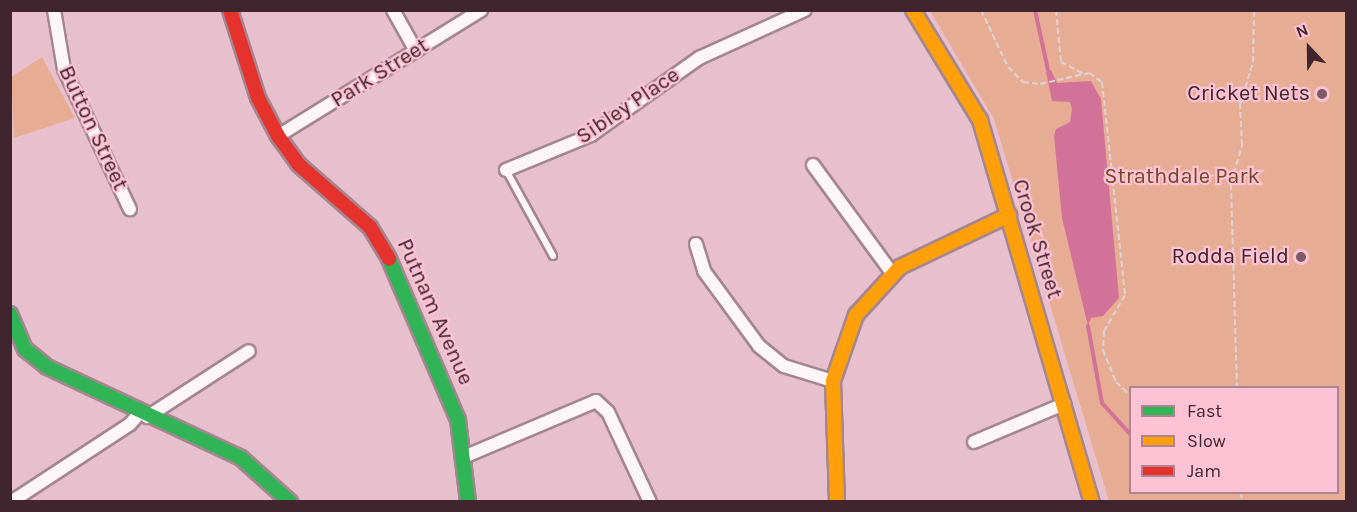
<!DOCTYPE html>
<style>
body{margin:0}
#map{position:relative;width:1357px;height:512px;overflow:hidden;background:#e8c0cd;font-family:Karla,sans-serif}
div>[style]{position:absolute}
.green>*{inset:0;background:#e6ad94}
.water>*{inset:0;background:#d37298}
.stream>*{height:4px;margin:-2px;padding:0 2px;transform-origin:2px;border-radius:2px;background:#d37298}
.path>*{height:2px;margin-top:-1px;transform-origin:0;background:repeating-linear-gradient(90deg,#dfd2d6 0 6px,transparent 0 9px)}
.roads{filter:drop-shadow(2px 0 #a48690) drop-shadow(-2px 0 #a48690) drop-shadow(0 2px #a48690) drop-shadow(0 -2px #a48690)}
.lane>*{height:6px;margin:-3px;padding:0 3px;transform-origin:3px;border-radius:3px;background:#fcf6f8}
.street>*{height:12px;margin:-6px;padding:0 6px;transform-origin:6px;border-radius:6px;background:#fcf6f8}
.fast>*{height:14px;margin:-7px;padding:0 7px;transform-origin:7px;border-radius:7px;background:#30b455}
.slow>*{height:14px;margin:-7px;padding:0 7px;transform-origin:7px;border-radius:7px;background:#ff9f0a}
.jam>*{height:14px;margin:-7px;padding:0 7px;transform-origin:7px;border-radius:7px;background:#e5322d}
.dots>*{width:16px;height:16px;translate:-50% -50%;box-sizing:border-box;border:3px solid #fdc2d4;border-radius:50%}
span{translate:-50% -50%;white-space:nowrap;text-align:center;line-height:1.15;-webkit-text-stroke:4.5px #fdc2d4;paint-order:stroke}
.street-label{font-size:22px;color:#40242e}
.poi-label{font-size:22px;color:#40242e}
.right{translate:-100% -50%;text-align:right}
.park-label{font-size:22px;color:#734825}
.frame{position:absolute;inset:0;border:12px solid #40242e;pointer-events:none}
.legend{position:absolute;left:1129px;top:386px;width:210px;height:108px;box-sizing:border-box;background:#fdc2d4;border:2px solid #b18392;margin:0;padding:8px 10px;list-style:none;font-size:18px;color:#40242e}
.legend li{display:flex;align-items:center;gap:12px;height:30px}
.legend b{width:30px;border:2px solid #b18392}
.north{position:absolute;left:1279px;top:18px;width:60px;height:60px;-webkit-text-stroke:4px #fdc2d4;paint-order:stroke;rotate:338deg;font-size:16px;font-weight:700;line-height:24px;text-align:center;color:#40242e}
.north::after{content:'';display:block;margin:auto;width:21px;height:27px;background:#40242e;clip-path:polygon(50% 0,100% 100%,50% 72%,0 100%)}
</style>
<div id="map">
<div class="green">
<i style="clip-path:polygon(evenodd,930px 11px,1346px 11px,1346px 501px,1109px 501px,994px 119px,930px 11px,1130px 388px,1338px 388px,1338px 492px,1130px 492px,1130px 388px)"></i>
<i style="clip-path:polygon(42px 57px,75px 118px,14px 138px,11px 77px)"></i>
</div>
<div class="water">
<i style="clip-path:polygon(1051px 70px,1057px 83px,1091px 81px,1101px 99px,1119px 298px,1103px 316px,1091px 318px,1088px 326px,1062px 218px,1054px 136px,1056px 129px,1070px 122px,1072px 109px,1070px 102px,1052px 101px,1046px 72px)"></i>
</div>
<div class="stream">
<i style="left:1035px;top:10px;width:61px;rotate:77.8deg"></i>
<i style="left:1088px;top:326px;width:78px;rotate:79.7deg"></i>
<i style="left:1102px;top:403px;width:42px;rotate:47.9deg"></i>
</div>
<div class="path">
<i style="left:981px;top:10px;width:63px;rotate:64.7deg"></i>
<i style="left:1008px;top:67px;width:21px;rotate:45deg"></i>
<i style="left:1023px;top:82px;width:17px;rotate:7deg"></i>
<i style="left:1040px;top:84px;width:50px;rotate:-12.7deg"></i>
<i style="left:1089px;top:73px;width:16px;rotate:35deg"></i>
<i style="left:1102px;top:82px;width:214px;rotate:83.8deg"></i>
<i style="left:1125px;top:295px;width:42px;rotate:120.3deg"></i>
<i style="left:1104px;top:331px;width:19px;rotate:93deg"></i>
<i style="left:1103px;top:350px;width:35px;rotate:68deg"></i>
<i style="left:1116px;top:382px;width:19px;rotate:43deg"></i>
<i style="left:1056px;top:10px;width:52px;rotate:84.5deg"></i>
<i style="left:1061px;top:62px;width:26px;rotate:28deg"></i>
<i style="left:1237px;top:388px;width:206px;rotate:-91.7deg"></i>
<i style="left:1231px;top:182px;width:39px;rotate:-73deg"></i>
<i style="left:1242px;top:145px;width:40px;rotate:-92.9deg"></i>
<i style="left:1240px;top:105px;width:45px;rotate:-73.2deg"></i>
<i style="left:1253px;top:62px;width:52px;rotate:-88.9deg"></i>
<i style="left:1241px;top:492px;width:10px;rotate:84deg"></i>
</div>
<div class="roads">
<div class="lane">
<i style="left:506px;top:170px;width:98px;rotate:61.3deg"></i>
</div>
<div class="street">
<i style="left:54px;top:10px;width:60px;rotate:80.4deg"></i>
<i style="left:64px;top:69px;width:155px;rotate:64.8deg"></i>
<i style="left:393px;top:10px;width:47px;rotate:60.7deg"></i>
<i style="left:278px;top:136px;width:239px;rotate:-31.8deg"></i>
<i style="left:813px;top:165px;width:134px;rotate:53.8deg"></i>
<i style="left:506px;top:170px;width:92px;rotate:-22.4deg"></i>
<i style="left:591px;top:135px;width:133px;rotate:-35.5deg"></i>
<i style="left:699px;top:58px;width:116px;rotate:-24.4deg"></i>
<i style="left:696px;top:244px;width:28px;rotate:73deg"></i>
<i style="left:704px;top:271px;width:93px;rotate:53.7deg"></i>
<i style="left:759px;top:346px;width:32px;rotate:39deg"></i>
<i style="left:784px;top:366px;width:51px;rotate:17deg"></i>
<i style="left:147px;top:417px;width:121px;rotate:-32.9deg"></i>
<i style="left:974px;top:442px;width:98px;rotate:-22.9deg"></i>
<i style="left:466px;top:456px;width:141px;rotate:-22.9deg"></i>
<i style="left:596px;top:401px;width:16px;rotate:43deg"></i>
<i style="left:608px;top:412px;width:99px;rotate:65deg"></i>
<i style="left:11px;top:502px;width:142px;rotate:-33.2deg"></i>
<i style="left:130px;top:424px;width:13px;rotate:-48deg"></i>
</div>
<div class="fast">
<i style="left:389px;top:259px;width:175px;rotate:66.8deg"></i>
<i style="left:458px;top:420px;width:83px;rotate:83deg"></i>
<i style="left:10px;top:314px;width:38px;rotate:67deg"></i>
<i style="left:25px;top:349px;width:28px;rotate:39deg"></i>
<i style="left:47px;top:367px;width:214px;rotate:25.1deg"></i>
<i style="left:241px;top:458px;width:66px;rotate:41.9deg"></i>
</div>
<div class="slow">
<i style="left:913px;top:10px;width:129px;rotate:58.7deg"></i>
<i style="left:980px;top:120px;width:398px;rotate:73.7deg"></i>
<i style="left:837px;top:502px;width:121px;rotate:-91.9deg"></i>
<i style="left:833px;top:381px;width:70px;rotate:-70.8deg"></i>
<i style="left:856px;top:315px;width:65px;rotate:-47.5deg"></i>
<i style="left:900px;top:267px;width:121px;rotate:-25.5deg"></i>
</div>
<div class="jam">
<i style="left:230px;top:10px;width:92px;rotate:72.3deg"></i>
<i style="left:258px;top:98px;width:43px;rotate:62.2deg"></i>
<i style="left:278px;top:136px;width:34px;rotate:54deg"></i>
<i style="left:298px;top:164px;width:96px;rotate:41.2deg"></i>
<i style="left:370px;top:227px;width:37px;rotate:59deg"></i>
</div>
</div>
<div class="dots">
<i style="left:1322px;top:94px;background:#7b5b66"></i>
<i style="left:1301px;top:257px;background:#7b5b66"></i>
</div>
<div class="street-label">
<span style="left:380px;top:73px;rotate:-32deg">Park Street</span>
<span style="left:628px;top:106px;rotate:-34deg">Sibley Place</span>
<span style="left:93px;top:128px;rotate:65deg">Button Street</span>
<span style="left:1037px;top:239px;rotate:73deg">Crook Street</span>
<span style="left:435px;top:312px;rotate:66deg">Putnam Avenue</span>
</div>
<div class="poi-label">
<span class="right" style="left:1310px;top:94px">Cricket Nets</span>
<span class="right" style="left:1289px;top:257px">Rodda Field</span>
</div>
<div class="park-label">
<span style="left:1182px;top:177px">Strathdale Park</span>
</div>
<div class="frame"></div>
<ul class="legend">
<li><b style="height:8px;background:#30b455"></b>Fast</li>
<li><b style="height:8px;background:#ff9f0a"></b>Slow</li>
<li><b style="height:8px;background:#e5322d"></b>Jam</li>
</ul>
<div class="north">N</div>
</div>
